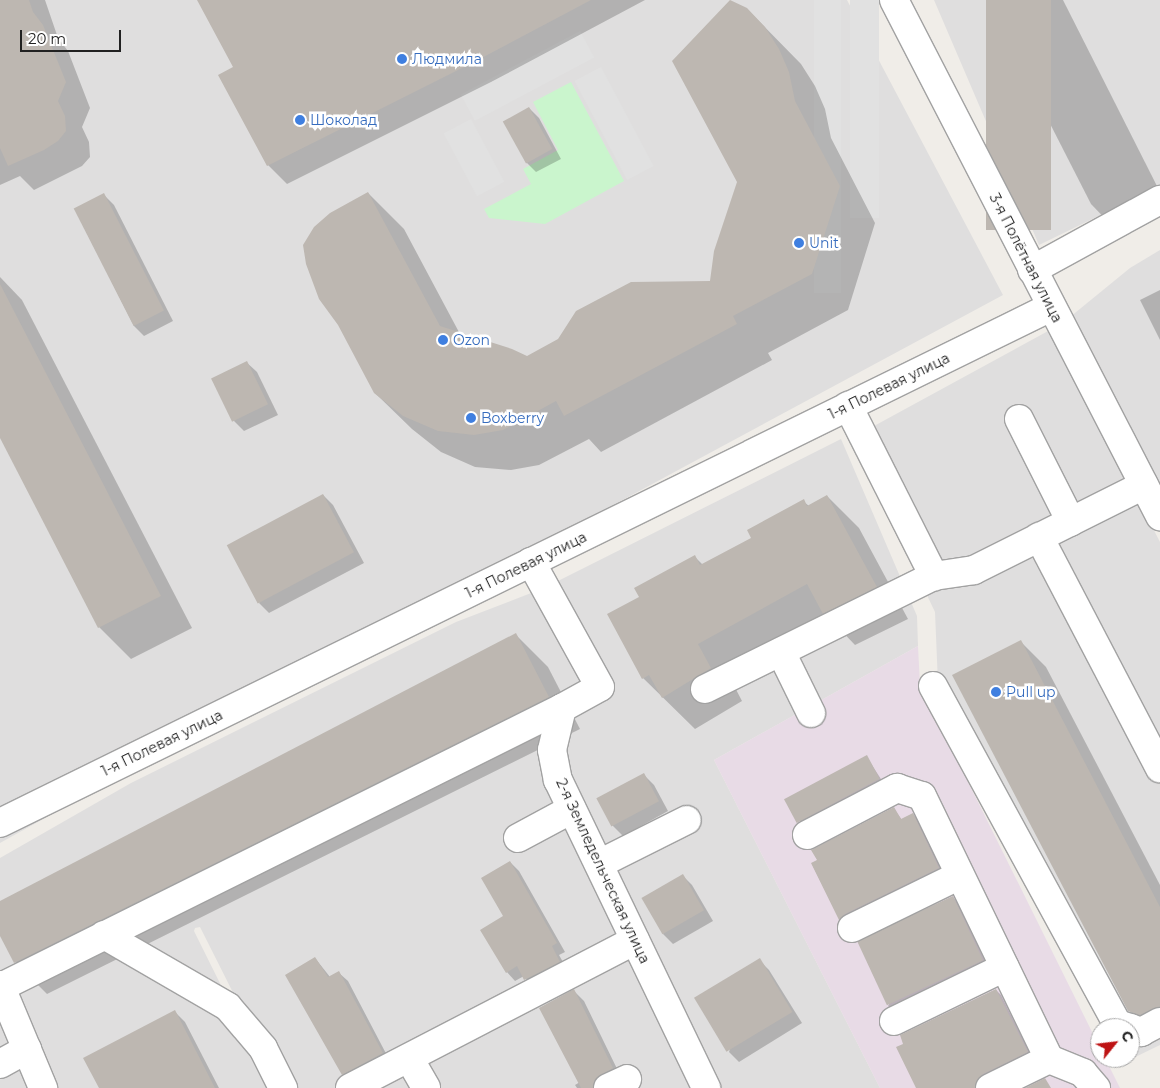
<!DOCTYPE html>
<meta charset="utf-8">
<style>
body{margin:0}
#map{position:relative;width:1160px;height:1088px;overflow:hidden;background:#f0ede8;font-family:Montserrat,sans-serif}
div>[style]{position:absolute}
.residential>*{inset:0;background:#dfdede}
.industrial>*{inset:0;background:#e8dbe6}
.park>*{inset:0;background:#caf5cd}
.parking>*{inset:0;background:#e1e1e1;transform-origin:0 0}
.shadow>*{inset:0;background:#0003;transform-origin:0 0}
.building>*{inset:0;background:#bdb7b1;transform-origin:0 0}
.roads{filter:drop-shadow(1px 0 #a2a2a2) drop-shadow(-1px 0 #a2a2a2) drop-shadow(0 1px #a2a2a2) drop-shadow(0 -1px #a2a2a2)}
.minor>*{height:28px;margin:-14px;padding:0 14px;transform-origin:14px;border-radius:14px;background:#fff}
.dots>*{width:14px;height:14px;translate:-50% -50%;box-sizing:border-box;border:2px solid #fff;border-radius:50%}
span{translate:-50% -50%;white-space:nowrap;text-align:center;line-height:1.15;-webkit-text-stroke:5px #fff;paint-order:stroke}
.shop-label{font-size:14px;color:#366cbe}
.left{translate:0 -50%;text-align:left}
.street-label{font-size:14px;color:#212121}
.north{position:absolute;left:1090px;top:1018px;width:50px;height:50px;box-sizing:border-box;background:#fff;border:1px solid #a6a6a6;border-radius:50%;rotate:61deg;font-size:14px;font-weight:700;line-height:20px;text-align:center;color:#212121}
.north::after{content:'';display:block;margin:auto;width:18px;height:22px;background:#be1314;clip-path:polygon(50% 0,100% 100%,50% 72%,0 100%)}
.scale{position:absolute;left:20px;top:30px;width:101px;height:22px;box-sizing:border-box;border:2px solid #212121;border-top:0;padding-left:6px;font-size:15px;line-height:18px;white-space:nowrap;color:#212121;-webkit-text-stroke:4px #fff;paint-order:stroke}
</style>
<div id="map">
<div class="residential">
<i style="clip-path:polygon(0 0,847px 0,1003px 295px,437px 600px,0 843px)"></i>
<i style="clip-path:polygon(934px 0,1160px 0,1160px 186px,1039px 245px)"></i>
<i style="clip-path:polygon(1160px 250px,1160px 506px,1059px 326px,1130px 268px)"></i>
<i style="clip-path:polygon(1050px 330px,1160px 542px,1160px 1045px,1125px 1062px,1123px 1058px,1130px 1058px,1130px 1028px,938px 684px,935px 612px,852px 438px)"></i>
<i style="clip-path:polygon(841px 439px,917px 616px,918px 646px,714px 760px,880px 1088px,708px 1088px,561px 750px,555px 748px,700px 1088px,281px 1088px,200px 927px,195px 928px,194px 931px,272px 1088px,0 1088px,0 858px,131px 783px,456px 622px,544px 588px)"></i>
</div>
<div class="industrial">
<i style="clip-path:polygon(918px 646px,920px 685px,1100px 1048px,1100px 1058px,1105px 1058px,1120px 1088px,880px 1088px,714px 760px)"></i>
</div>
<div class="park">
<i style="clip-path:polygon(571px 82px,624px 181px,545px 224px,489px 218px,484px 209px,531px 184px,523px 169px,558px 150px,533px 102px)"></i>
</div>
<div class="parking">
<i style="left:814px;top:0;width:27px;height:293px"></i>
<i style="left:850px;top:0;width:29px;height:218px"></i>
<i style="left:580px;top:31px;width:30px;height:135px;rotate:62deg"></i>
<i style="left:601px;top:67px;width:112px;height:30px;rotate:62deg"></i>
<i style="left:471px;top:119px;width:71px;height:31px;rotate:62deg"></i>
</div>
<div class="shadow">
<i style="clip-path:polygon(0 0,45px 0,58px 38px,68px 51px,90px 108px,82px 127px,89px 142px,90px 157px,82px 166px,34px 190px,20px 176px,0 185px)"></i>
<i style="clip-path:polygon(199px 0,645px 0,491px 82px,287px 184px,268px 165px,235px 68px)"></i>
<i style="clip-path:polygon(987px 0,1063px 0,1160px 192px,1116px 230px,1091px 204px)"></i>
<i style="clip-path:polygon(747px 9px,801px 64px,815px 86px,825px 109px,831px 138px,875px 223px,848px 310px,768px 353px,772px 360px,601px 452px,589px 439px,539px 465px,511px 470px,475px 467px,441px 452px,412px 429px,375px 393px,368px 193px,404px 229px,460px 334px,527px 357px,711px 282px,738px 182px)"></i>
<i style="clip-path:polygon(529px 108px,539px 118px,561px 159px,536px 172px,526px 162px)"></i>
<i style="clip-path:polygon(104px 195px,114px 205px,173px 321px,144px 336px,134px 326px,75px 209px)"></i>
<i style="clip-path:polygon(0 277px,22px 300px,192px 628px,131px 659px,99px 627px,0 435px)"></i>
<i style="clip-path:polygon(1160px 290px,1160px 340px,1140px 300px)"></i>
<i style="clip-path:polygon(246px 362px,257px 372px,278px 415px,244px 431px,234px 421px)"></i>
<i style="clip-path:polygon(323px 495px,333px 505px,364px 563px,269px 613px,259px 603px)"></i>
<i style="clip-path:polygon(827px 496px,859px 528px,908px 619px,855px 645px,831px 620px,729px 676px,742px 701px,695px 729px,643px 678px,640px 597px,695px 557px,703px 565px,753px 538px,803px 501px,809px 506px)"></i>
<i style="clip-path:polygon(516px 635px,548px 667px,580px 729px,47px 994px,15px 962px,0 933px,0 902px)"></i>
<i style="clip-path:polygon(1020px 641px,1046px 667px,1160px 885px,1160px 1038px,1155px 1037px,1129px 1010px)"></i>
<i style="left:866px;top:756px;width:33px;height:91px;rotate:57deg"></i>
<i style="clip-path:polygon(644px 775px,654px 785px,668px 811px,623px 836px,613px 826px,599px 799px)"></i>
<i style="clip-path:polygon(894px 809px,902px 820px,913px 814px,917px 819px,943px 873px,844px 924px,840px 920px,812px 864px)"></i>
<i style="clip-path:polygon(510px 862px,519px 871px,565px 952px,559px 955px,568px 971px,534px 988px,524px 976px,515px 981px,507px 972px,505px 917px)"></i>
<i style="clip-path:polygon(682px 875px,692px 885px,713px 921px,673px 944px,663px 934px)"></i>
<i style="clip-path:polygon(953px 897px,957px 902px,987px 965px,893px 1011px,888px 1006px)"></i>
<i style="clip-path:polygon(315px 958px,330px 977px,339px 973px,348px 981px,391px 1063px,352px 1083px,343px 1074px)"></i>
<i style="clip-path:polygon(759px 960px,769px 970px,802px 1023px,739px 1062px,729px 1052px)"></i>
<i style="clip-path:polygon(996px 990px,1001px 995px,1032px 1057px,980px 1088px,918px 1088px)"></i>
<i style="clip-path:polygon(574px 991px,584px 1001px,622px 1079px,606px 1088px,577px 1088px,575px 1085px,580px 1082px)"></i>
<i style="clip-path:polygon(175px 1012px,185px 1022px,219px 1088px,100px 1088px)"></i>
</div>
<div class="building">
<i style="clip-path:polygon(0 0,29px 0,33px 12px,43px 25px,66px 82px,58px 101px,65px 116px,66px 131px,58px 141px,44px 150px,8px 166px,0 148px)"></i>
<i style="clip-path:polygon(197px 0,591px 0,472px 63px,267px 166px,218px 75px,233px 67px)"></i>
<i style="clip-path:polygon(730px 0,747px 8px,765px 27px,779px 49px,789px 72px,795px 101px,840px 186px,812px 274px,733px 316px,737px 324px,564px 416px,556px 401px,503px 430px,474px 435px,438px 431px,403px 416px,374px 393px,338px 325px,319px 299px,306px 264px,303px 245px,314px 227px,330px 213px,368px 192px,440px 326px,512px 349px,527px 356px,558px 339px,576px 311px,631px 282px,710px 281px,714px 251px,737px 182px,672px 61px)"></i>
<i style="left:986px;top:0;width:65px;height:230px"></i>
<i style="left:529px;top:107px;width:48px;height:30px;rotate:61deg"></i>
<i style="left:104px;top:193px;width:132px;height:34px;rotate:63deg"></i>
<i style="clip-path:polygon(0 284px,161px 596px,98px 628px,0 438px)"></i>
<i style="left:247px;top:361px;width:48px;height:40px;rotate:64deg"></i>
<i style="left:323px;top:494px;width:66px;height:109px;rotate:62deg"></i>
<i style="clip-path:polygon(827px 495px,877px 587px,823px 614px,807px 584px,698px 644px,711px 668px,662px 698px,649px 675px,642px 679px,607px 614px,639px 597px,634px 588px,695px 555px,700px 565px,751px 538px,747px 530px,804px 499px,807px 506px)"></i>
<i style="clip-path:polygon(516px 633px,549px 697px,14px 963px,0 936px,0 901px)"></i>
<i style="clip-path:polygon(1021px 640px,1160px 907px,1160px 1006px,1140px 1015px,1128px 1011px,952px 675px)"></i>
<i style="left:867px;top:755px;width:27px;height:94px;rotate:62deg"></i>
<i style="left:644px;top:773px;width:32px;height:54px;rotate:62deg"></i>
<i style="clip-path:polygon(894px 807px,901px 819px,913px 813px,939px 868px,845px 914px,839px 920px,811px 863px,817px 860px,811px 850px)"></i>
<i style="clip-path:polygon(510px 861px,557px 943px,552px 946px,560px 962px,524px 980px,517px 966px,506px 973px,480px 930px,503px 916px,481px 878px)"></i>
<i style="left:683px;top:874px;width:42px;height:48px;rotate:60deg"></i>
<i style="left:953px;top:896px;width:71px;height:106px;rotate:65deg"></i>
<i style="clip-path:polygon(315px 957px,328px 977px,339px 971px,383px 1053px,342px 1075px,285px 975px)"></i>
<i style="left:760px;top:958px;width:63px;height:77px;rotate:59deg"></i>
<i style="clip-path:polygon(574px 989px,613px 1068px,595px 1079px,593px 1088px,581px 1088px,539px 1008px)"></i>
<i style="clip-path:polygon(996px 989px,1028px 1052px,983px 1074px,977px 1080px,975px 1088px,916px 1088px,896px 1047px,903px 1044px,900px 1035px)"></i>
<i style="clip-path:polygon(175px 1010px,215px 1088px,99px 1088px,83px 1058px)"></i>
<i style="clip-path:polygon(1045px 1078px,1051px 1088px,1025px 1088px)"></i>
</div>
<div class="roads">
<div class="minor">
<i style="left:894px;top:0;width:581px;rotate:62.73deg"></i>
<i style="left:1032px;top:270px;width:146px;rotate:-28.7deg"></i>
<i style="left:848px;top:406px;width:191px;rotate:63.2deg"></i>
<i style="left:1019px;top:419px;width:115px;rotate:63.2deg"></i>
<i style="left:1039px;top:537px;width:261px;rotate:62.4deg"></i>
<i style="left:781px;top:652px;width:68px;rotate:63.8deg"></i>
<i style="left:933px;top:686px;width:385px;rotate:61.4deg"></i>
<i style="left:1117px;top:1024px;width:14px;rotate:17deg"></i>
<i style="left:705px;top:689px;width:255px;rotate:-26.3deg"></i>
<i style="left:934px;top:576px;width:40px;rotate:-8.5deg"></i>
<i style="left:974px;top:570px;width:190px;rotate:-26.6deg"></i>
<i style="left:562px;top:708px;width:43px;rotate:103.4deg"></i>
<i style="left:552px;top:750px;width:31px;rotate:79deg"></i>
<i style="left:558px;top:780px;width:342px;rotate:64.3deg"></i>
<i style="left:0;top:823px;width:1171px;rotate:-26.15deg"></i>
<i style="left:807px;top:835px;width:102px;rotate:-27.6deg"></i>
<i style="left:897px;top:788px;width:26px;rotate:18deg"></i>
<i style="left:922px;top:796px;width:292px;rotate:64.2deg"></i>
<i style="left:1049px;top:1059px;width:37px;rotate:22deg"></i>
<i style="left:1083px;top:1073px;width:20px;rotate:49deg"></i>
<i style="left:518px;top:838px;width:61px;rotate:-28.2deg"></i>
<i style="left:599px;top:864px;width:98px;rotate:-26.6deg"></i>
<i style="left:852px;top:928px;width:120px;rotate:-26.1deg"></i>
<i style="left:104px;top:935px;width:143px;rotate:30.1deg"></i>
<i style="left:228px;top:1007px;width:54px;rotate:49.5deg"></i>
<i style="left:263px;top:1048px;width:45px;rotate:63.4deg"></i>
<i style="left:0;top:985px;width:112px;rotate:67.3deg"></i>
<i style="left:1px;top:987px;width:627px;rotate:-26.44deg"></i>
<i style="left:562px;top:708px;width:43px;rotate:-28.9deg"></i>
<i style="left:600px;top:687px;width:143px;rotate:-118.9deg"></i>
<i style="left:894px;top:1021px;width:123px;rotate:-25.9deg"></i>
<i style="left:1130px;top:1028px;width:12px;rotate:20deg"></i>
<i style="left:1141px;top:1032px;width:21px;rotate:-28deg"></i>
<i style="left:409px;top:1058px;width:34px;rotate:60deg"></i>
<i style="left:0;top:1064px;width:31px;rotate:-29deg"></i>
<i style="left:350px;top:1088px;width:321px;rotate:-27.4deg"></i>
<i style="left:608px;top:1088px;width:21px;rotate:-25deg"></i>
<i style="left:990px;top:1088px;width:66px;rotate:-26.2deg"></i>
</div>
</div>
<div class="dots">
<i style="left:402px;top:59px;background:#3f7fe0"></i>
<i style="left:300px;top:120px;background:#3f7fe0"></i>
<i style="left:799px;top:243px;background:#3f7fe0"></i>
<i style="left:443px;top:340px;background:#3f7fe0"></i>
<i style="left:471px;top:418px;background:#3f7fe0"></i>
<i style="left:996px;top:692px;background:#3f7fe0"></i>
</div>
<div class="shop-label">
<span class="left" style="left:412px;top:59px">Людмила</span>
<span class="left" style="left:310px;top:120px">Шоколад</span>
<span class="left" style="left:809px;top:243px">Unit</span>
<span class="left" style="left:453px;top:340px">Ozon</span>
<span class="left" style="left:481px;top:418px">Boxberry</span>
<span class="left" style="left:1006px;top:692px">Pull up</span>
</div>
<div class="street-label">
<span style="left:1026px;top:258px;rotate:63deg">3-я Полётная улица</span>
<span style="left:889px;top:386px;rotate:-26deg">1-я Полевая улица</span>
<span style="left:526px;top:565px;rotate:-26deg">1-я Полевая улица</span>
<span style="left:162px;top:743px;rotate:-26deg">1-я Полевая улица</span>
<span style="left:603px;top:871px;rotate:65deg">2-я Земледельческая улица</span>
</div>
<div class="north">С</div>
<div class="scale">20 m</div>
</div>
